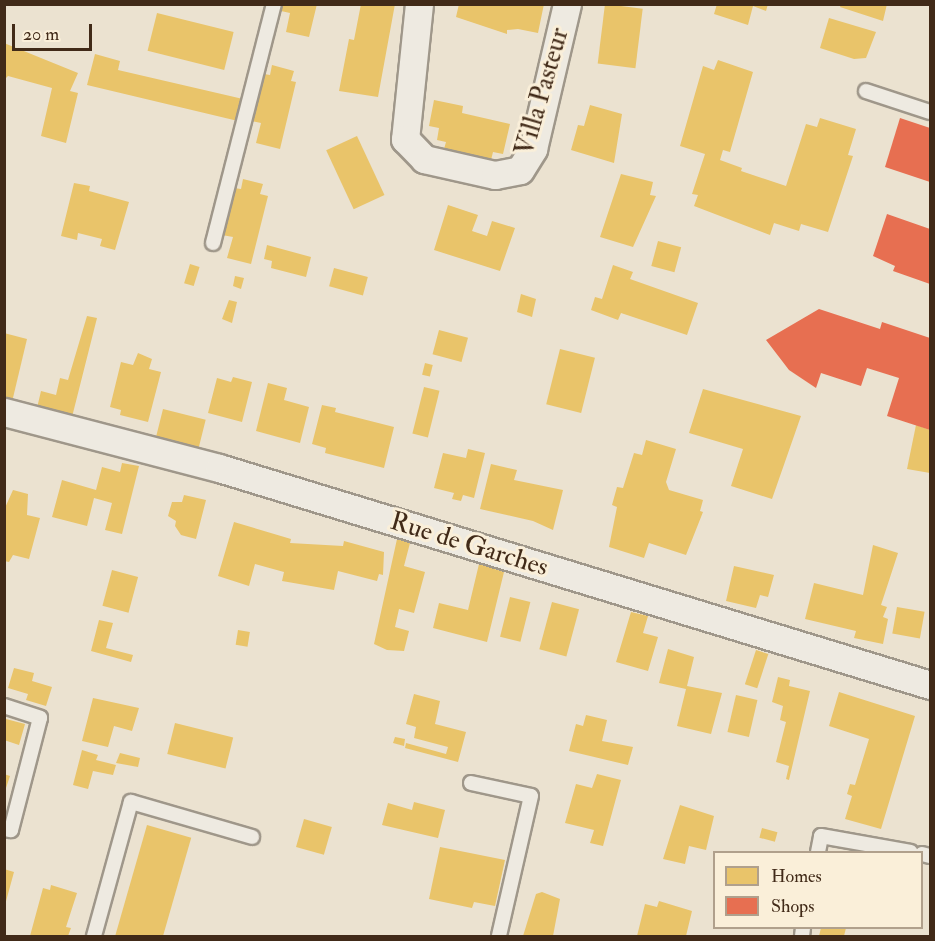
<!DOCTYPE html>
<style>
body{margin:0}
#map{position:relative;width:935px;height:941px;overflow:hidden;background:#ebe2d0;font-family:"IM FELL Double Pica",serif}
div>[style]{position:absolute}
.homes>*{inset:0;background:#e9c46a;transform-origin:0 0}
.shops>*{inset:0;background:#e76f51}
.roads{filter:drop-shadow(2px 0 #9f978a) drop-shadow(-2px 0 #9f978a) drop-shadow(0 2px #9f978a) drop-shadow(0 -2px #9f978a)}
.service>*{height:14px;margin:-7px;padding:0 7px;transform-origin:7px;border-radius:7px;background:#eeeae1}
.minor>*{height:27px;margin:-13.5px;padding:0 13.5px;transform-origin:13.5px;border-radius:13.5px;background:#eeeae1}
span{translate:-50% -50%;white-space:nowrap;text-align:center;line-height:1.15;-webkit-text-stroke:6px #faefd9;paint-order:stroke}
.street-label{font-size:26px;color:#412a18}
.frame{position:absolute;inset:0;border:6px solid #412a18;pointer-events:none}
.legend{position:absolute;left:713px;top:851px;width:210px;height:78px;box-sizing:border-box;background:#faefd9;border:2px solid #b0a08c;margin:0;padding:8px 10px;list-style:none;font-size:18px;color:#412a18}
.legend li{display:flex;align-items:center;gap:12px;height:30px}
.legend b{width:30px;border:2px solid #b0a08c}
.scale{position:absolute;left:12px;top:24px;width:80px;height:27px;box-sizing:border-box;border:3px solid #412a18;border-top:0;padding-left:8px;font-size:18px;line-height:21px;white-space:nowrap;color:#412a18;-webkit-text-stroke:4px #faefd9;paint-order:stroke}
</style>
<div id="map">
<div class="homes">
<i style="clip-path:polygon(282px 4px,317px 4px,309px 37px,286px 32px,290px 13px,281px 11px)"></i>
<i style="clip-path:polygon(361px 4px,395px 4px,378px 97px,339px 91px,349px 39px,354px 40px)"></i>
<i style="clip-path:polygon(459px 4px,544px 4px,538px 33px,518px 29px,507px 30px,507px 34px,456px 17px)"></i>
<i style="left:605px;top:4px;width:38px;height:60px;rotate:7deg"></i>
<i style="clip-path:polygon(717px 4px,768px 4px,766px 11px,753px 6px,748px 25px,714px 14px)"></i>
<i style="clip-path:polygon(841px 4px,864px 5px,887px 4px,883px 21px,840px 7px)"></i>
<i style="left:157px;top:13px;width:79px;height:39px;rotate:14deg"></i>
<i style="clip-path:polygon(829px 18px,876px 32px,866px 58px,854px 59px,820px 48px)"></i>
<i style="clip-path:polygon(4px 43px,78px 73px,70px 91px,78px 93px,66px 143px,41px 136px,52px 88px,8px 76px,4px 80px)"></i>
<i style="clip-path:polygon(95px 54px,120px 61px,118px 70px,243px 99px,238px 121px,87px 85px)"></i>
<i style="clip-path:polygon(718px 60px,753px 72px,730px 152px,723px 150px,720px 160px,742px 168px,741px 171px,786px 186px,806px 124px,817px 127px,820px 118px,856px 129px,848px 155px,853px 156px,828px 232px,801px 224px,799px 231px,774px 223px,770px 235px,694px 206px,698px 195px,692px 194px,705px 154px,680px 146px,703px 66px,714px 70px)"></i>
<i style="clip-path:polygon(272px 65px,294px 71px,291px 81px,296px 82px,280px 149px,256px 143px,261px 123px,252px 121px,264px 74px,270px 75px)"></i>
<i style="clip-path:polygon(434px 100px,463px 106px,462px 113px,510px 124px,503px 154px,493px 152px,491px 160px,444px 149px,446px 142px,437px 140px,439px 128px,429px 126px)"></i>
<i style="clip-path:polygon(590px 105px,622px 114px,614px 163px,571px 150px,578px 125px,584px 126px)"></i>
<i style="left:357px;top:136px;width:65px;height:34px;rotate:65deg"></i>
<i style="clip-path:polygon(621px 174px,653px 182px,650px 195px,656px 196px,633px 247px,600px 237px)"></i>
<i style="clip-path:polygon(243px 179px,263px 184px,260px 194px,268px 196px,251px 264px,227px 258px,233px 237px,222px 235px,234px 188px,241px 189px)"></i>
<i style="clip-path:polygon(74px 183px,90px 186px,89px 191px,129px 202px,115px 250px,100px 246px,102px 239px,78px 233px,77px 240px,61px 236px)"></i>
<i style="clip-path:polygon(448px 205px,478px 215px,472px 231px,487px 236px,492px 221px,515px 228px,500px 271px,434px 250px)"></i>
<i style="left:658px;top:241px;width:24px;height:26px;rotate:15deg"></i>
<i style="clip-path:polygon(267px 245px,311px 257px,306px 277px,271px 268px,272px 261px,264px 259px)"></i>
<i style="left:190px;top:264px;width:10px;height:20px;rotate:17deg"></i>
<i style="clip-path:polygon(613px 265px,633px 272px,630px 279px,698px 303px,687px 335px,621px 313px,618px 320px,591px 310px,595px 297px,602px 299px)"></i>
<i style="left:334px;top:268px;width:35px;height:19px;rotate:15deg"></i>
<i style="clip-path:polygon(235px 276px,244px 278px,241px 289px,233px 286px)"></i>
<i style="clip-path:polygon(521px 294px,536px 299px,532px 317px,517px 312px)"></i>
<i style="clip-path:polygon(229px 300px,237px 302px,232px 323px,222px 319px)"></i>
<i style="clip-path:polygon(87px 316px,97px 318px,72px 417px,37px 408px,41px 391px,56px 395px,60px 378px,68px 380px)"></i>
<i style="left:439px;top:330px;width:30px;height:25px;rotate:15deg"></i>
<i style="clip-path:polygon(4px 333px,27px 339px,12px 402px,4px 400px)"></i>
<i style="left:560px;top:349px;width:36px;height:57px;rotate:14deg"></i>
<i style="clip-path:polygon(138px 353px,152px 359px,149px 369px,161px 372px,148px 422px,120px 415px,121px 410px,110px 407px,121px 362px,133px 365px)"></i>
<i style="left:425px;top:363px;width:8px;height:12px;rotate:14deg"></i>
<i style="clip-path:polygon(233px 377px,252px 382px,242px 422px,208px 413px,217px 378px,231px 382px)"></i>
<i style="clip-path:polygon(268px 383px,287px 388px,284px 400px,309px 407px,300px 443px,256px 431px)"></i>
<i style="left:424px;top:387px;width:16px;height:48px;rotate:14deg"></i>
<i style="clip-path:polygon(703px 389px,801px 416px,772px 499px,731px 486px,743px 449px,689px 433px)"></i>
<i style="clip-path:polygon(322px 405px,336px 408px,335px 412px,394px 427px,384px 468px,325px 453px,326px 448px,312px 444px)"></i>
<i style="left:163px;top:409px;width:44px;height:29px;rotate:14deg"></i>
<i style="clip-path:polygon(916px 425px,930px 430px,930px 473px,907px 469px)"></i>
<i style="clip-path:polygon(646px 440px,676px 449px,666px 482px,669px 490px,703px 500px,700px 511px,703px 512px,686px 555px,649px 543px,644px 558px,609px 547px,617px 507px,612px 505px,617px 487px,623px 488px,634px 453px,642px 455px)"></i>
<i style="clip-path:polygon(468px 449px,485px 453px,474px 498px,463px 495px,461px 501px,452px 499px,454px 493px,434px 488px,443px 453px,466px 458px)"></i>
<i style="clip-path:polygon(122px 463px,139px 466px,122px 534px,105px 530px,112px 503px,94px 498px,87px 526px,52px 517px,62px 480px,96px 490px,102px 467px,120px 472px)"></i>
<i style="clip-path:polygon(491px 464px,517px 470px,514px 480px,563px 490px,553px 530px,533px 521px,480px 509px)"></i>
<i style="clip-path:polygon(13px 490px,28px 494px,27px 515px,40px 518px,29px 559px,13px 555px,9px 562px,4px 561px,4px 510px)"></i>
<i style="clip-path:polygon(184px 495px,206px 500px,196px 539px,181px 535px,175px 526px,176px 521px,168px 516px,172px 502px,182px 502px)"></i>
<i style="clip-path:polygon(234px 522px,291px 539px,290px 543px,343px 546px,344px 541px,384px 552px,383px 575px,379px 574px,377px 581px,338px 571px,334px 590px,282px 581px,284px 572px,255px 564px,249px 586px,218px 576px)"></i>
<i style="clip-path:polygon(397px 539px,410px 543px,404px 566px,425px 572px,414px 613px,399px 609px,395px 627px,409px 631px,404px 651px,387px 650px,374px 644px)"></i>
<i style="clip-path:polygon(873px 545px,898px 553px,881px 605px,887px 607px,883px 617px,888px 619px,883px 644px,854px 638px,856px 631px,805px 619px,814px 583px,863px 595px)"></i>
<i style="clip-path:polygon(479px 564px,504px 572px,487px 642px,433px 628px,439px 603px,468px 610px)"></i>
<i style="clip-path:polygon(734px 566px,774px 575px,768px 597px,760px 595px,756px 608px,726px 601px)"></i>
<i style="left:112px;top:570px;width:27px;height:37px;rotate:15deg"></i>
<i style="left:510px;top:597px;width:21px;height:41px;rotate:14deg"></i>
<i style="left:552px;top:602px;width:28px;height:49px;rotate:15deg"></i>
<i style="left:897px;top:607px;width:28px;height:27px;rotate:10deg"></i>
<i style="clip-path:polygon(631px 612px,648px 616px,643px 633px,658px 637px,648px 671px,616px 662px)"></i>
<i style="clip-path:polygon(99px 620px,113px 623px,106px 648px,133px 655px,131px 662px,91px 651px)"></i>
<i style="left:238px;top:630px;width:12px;height:15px;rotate:9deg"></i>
<i style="clip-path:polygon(668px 649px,694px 657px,687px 686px,722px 693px,711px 734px,677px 726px,686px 689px,659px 683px)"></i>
<i style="left:756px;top:650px;width:13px;height:36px;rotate:18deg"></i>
<i style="clip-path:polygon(14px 668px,34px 673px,32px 681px,52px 687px,46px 706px,26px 700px,28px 694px,8px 688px)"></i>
<i style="clip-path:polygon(778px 677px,790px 680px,789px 686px,810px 691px,789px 780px,786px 779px,789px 766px,776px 762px,786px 722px,780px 720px,783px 706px,772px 702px)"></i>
<i style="clip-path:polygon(839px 692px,915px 716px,881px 829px,845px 819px,852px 796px,847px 794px,850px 784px,855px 785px,869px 739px,829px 726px)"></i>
<i style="clip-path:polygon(414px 694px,440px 701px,435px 724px,466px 732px,458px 762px,405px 748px,406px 743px,446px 754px,448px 747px,414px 738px,416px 727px,406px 724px)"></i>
<i style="left:736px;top:695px;width:22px;height:38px;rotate:13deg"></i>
<i style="clip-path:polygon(93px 698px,139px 708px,132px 731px,114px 726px,108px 747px,82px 741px)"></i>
<i style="clip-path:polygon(4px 712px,6px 719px,25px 724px,19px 745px,4px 740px)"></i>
<i style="clip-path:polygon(586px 715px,607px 720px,602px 741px,633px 747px,628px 765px,569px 751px,576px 724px,583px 726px)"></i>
<i style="left:175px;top:723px;width:60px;height:32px;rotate:14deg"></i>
<i style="clip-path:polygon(395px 737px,405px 739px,404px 746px,393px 743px)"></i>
<i style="clip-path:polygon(82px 750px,98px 755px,96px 760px,116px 765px,113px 775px,93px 771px,88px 789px,73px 785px)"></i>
<i style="clip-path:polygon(120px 753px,140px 758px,138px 767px,116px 763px)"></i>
<i style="clip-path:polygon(4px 774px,10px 776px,5px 791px,4px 791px)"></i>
<i style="clip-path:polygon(597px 774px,621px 780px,603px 846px,590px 843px,594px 830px,565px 823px,576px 784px,592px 788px)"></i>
<i style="clip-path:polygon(414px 802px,445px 810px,438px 838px,382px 825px,388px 803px,412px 810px)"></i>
<i style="clip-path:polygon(680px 805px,714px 816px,706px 850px,689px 846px,685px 864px,663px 859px)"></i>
<i style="left:304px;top:819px;width:29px;height:29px;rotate:16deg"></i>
<i style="left:147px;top:825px;width:46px;height:115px;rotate:16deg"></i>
<i style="left:762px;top:828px;width:16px;height:10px;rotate:15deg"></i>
<i style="clip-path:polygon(440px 847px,505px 860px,495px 906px,474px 902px,472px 908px,429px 899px)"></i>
<i style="clip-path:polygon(4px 869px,14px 872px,5px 905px,4px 904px)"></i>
<i style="clip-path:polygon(51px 885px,77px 893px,66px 927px,71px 928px,68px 936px,30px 936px,43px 888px,50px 890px)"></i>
<i style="clip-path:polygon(542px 892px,560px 899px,553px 936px,523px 936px,536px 894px)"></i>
<i style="clip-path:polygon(659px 901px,692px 911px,686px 936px,637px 936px,645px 904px,657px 907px)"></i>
<i style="clip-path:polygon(821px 928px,846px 928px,844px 936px,819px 936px)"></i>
</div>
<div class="shops">
<i style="clip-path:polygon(900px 118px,930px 128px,930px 182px,885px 167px)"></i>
<i style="clip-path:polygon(887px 214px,930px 229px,930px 284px,893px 271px,895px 266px,873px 256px)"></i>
<i style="clip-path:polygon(819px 309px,880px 329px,882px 322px,930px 338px,930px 430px,887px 416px,899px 378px,867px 368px,861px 386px,821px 373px,816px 388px,789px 370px,766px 340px)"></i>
</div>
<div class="roads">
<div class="service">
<i style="left:866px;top:91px;width:67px;rotate:18.2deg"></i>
<i style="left:213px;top:243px;width:247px;rotate:-75.7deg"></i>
<i style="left:4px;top:706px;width:38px;rotate:18deg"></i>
<i style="left:40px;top:718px;width:116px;rotate:104.5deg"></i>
<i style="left:11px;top:830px;width:7px;rotate:-172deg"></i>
<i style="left:471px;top:783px;width:61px;rotate:12.2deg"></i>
<i style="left:531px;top:796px;width:144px;rotate:102.9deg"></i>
<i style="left:818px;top:852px;width:16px;rotate:-79deg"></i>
<i style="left:821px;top:836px;width:91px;rotate:10.1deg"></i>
<i style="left:922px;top:854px;width:8px;rotate:14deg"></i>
<i style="left:94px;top:936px;width:139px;rotate:-74.6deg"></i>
<i style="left:131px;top:802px;width:126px;rotate:16.1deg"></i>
<i style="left:802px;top:936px;width:8px;rotate:-83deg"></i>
</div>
<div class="minor">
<i style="left:419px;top:4px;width:136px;rotate:95.9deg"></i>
<i style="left:405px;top:139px;width:28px;rotate:46deg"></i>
<i style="left:424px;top:159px;width:73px;rotate:12.7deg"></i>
<i style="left:495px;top:175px;width:25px;rotate:-11deg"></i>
<i style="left:520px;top:170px;width:25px;rotate:-58deg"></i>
<i style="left:533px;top:149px;width:149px;rotate:-76.8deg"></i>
<i style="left:4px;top:412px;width:222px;rotate:14.6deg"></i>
<i style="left:219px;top:468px;width:743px;rotate:16.97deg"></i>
</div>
</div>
<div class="street-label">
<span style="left:543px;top:92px;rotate:-74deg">Villa Pasteur</span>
<span style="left:469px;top:545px;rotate:17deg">Rue de Garches</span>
</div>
<div class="frame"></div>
<ul class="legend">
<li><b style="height:16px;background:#e9c46a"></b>Homes</li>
<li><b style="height:16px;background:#e76f51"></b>Shops</li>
</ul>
<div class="scale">20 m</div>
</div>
